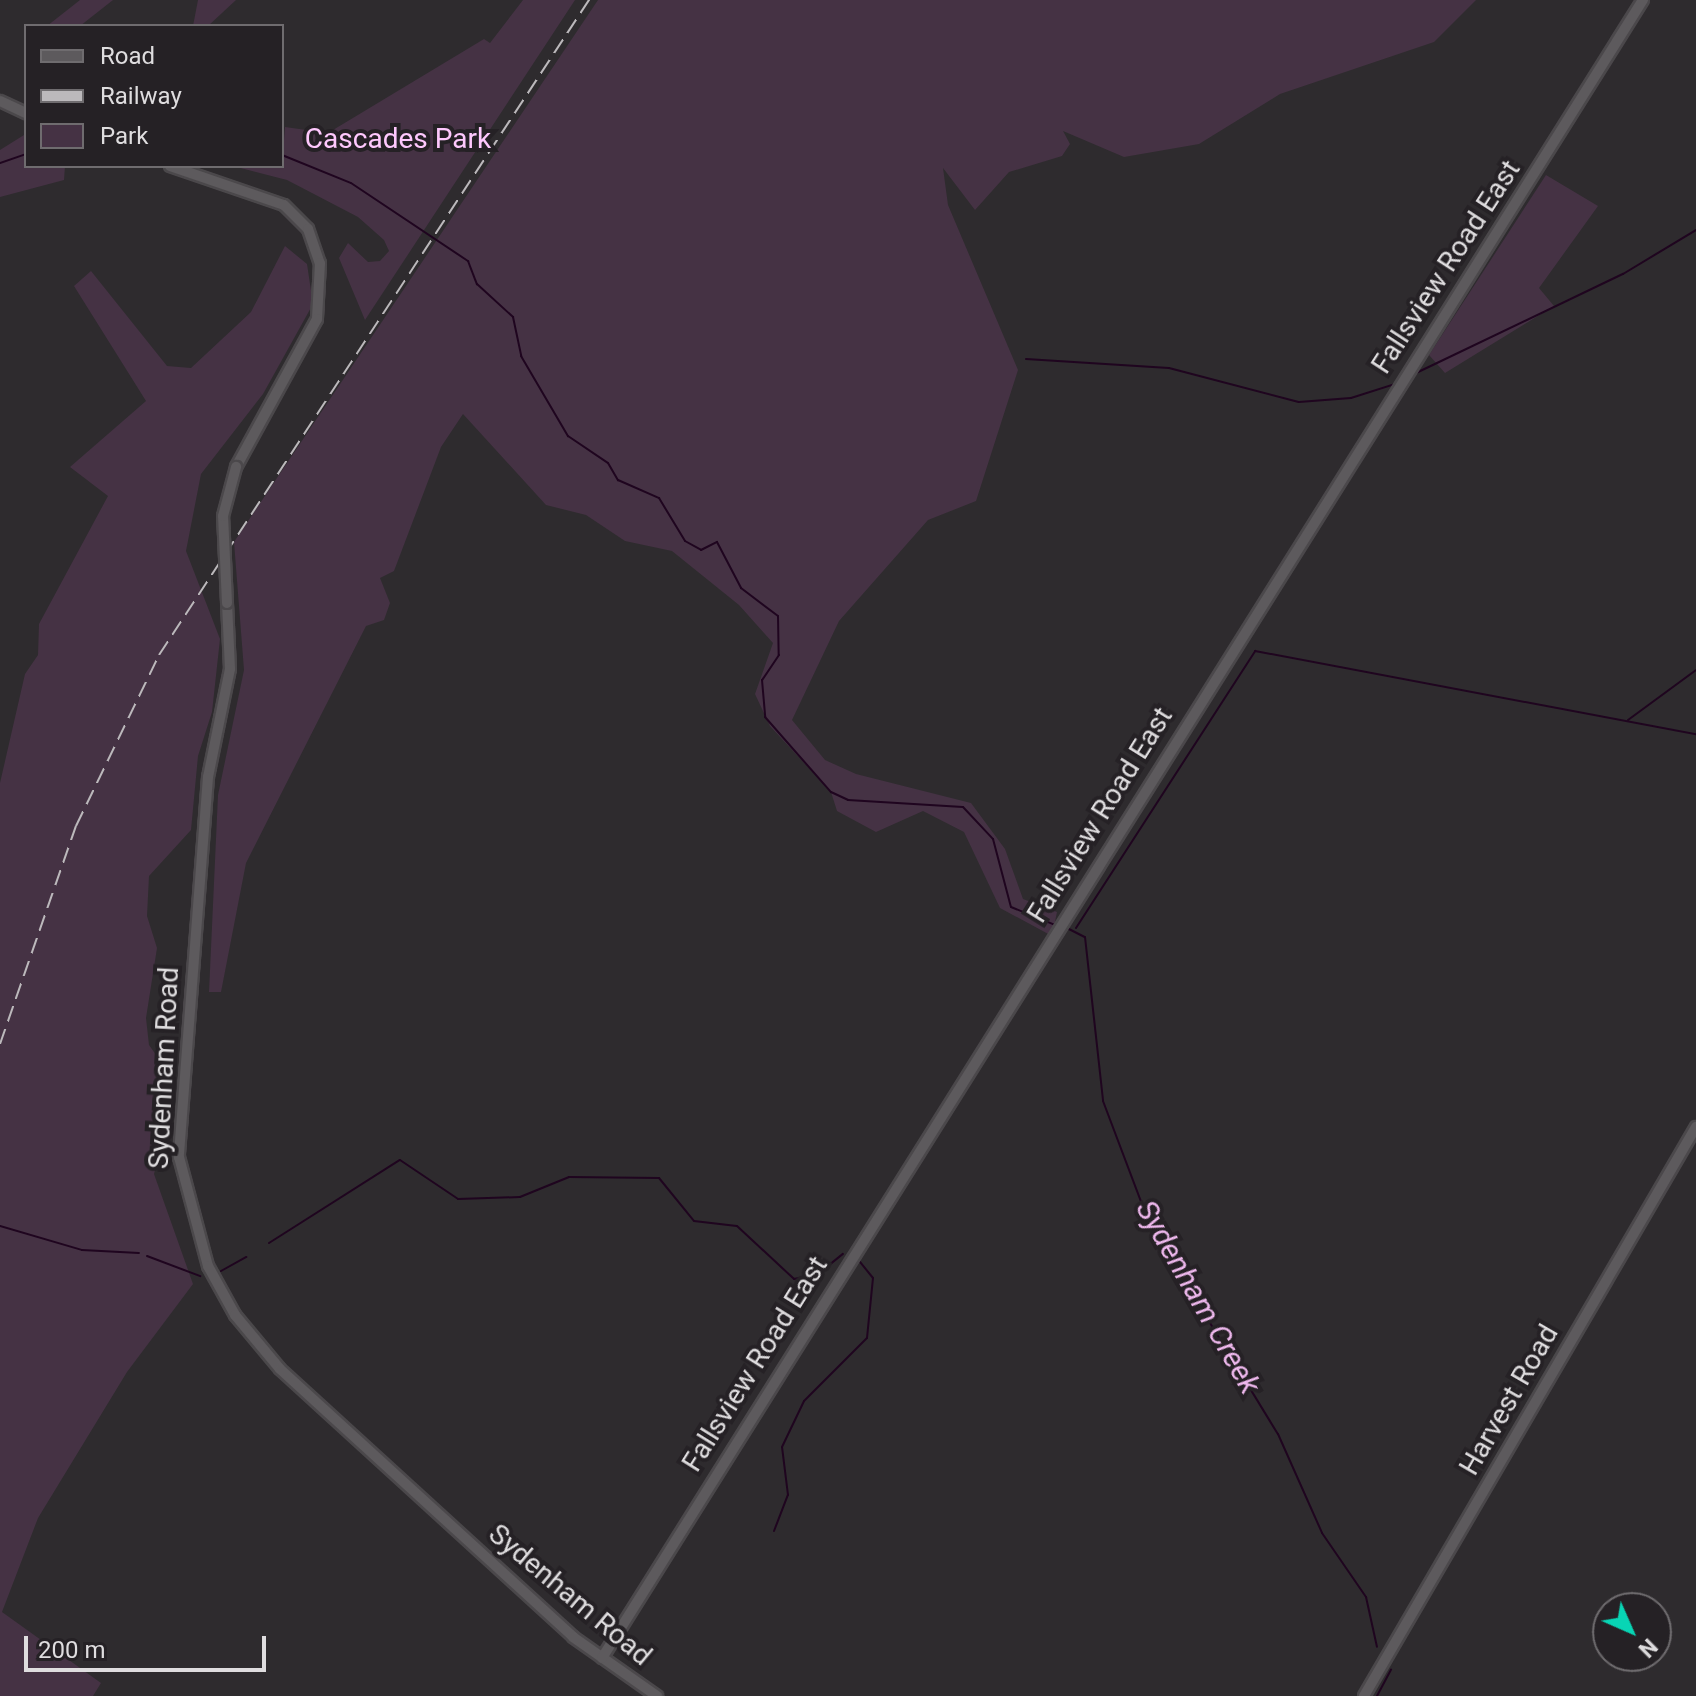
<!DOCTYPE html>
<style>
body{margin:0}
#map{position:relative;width:1696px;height:1696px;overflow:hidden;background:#2e2b2e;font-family:Roboto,sans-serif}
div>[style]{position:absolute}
.green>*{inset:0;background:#453244}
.stream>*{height:2px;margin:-1px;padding:0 1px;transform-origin:1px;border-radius:1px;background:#1f051f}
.roads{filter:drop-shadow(2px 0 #4b484b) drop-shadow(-2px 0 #4b484b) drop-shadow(0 2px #4b484b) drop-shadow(0 -2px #4b484b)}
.secondary>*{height:10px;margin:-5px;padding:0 5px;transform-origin:5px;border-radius:5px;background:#5d5a5d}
.rail>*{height:2px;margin-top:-1px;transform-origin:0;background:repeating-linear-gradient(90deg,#bcb9bc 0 16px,transparent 0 24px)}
.bridges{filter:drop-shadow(2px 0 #4b484b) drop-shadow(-2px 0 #4b484b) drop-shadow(0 2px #4b484b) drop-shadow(0 -2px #4b484b)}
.secondary-bridge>*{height:10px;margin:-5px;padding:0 5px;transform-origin:5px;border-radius:5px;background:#5d5a5d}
span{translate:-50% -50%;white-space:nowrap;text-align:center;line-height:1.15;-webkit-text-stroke:8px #252125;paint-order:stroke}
.park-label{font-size:28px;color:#fec8fd}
.street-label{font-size:28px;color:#dfdddf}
.water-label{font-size:30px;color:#eeb8ed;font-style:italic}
.legend{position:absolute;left:24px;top:24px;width:260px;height:144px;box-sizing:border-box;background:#252125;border:2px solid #6f6c6f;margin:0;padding:10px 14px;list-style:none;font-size:24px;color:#dfdddf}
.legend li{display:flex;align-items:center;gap:16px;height:40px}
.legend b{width:40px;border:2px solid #6f6c6f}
.north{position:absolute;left:1592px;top:1592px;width:80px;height:80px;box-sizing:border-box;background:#252125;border:2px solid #6f6c6f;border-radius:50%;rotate:135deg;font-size:22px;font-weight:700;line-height:32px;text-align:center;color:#dfdddf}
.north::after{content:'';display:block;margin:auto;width:28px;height:36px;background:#08d5b5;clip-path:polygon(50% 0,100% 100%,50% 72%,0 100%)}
.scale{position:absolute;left:24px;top:1636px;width:242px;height:36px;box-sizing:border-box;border:4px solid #dfdddf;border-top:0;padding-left:10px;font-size:24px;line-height:28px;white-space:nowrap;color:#dfdddf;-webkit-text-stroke:6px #252125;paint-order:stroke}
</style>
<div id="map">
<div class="green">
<i style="clip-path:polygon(80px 0,113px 0,80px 26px,47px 26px)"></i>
<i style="clip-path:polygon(198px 0,236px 0,208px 26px,193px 26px)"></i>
<i style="clip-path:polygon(523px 0,575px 0,365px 320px,339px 258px,348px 243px,368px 262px,380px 261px,389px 251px,384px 240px,358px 217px,287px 180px,233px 166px,282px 166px,285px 127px,328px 133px,484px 39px,490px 43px)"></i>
<i style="clip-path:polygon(598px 0,1476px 0,1434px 42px,1280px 94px,1199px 144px,1124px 157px,1063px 131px,1070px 144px,1062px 156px,1009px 172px,975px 210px,943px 168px,948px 205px,1018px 370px,976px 501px,928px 520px,839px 621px,792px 720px,825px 760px,856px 774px,971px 803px,1005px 849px,1023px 899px,1057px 912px,1052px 936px,1000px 908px,964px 832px,923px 811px,876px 832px,837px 811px,831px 792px,770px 726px,755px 694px,773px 643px,739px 605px,672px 551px,625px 541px,586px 515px,546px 505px,463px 414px,441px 447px,394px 571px,380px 578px,390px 603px,384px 620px,366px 626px,246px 863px,221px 992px,209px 992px,218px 795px,244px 670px,234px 542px)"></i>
<i style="clip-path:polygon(24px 135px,26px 166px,65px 166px,64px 180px,0 197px,0 150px)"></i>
<i style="clip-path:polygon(1546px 175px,1598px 206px,1539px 288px,1554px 306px,1445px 373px,1429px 355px)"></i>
<i style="clip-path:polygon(285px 246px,307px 264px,313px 304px,263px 394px,201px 474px,186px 551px,220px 639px,212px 712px,198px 756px,191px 830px,149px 876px,147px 916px,157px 948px,146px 1018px,149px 1045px,176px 1083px,154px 1174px,193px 1284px,127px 1372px,38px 1518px,2px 1612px,101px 1683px,93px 1696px,0 1696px,0 783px,25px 674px,38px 655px,39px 624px,108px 496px,70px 467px,146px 401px,74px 286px,91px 271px,167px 366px,191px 368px,251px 312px)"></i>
</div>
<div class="stream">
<i style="left:282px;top:155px;width:74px;rotate:22.1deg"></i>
<i style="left:351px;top:183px;width:141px;rotate:33.7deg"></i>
<i style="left:468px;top:261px;width:25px;rotate:69deg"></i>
<i style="left:477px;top:284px;width:49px;rotate:42.5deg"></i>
<i style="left:513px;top:317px;width:40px;rotate:78deg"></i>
<i style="left:521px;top:356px;width:93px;rotate:59.6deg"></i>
<i style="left:568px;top:436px;width:48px;rotate:34deg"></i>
<i style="left:608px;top:463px;width:20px;rotate:60deg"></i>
<i style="left:618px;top:480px;width:45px;rotate:23.7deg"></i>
<i style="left:659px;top:498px;width:50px;rotate:58.8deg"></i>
<i style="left:685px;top:541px;width:18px;rotate:29deg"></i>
<i style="left:701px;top:550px;width:18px;rotate:-27deg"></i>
<i style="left:717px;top:542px;width:52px;rotate:62.4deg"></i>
<i style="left:741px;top:588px;width:46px;rotate:37.1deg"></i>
<i style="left:778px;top:616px;width:39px;rotate:89deg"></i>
<i style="left:779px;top:655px;width:30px;rotate:124deg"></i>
<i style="left:762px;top:680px;width:37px;rotate:85deg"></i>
<i style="left:765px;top:717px;width:100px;rotate:48.7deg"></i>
<i style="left:831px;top:792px;width:19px;rotate:25deg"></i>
<i style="left:848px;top:800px;width:115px;rotate:3.5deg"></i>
<i style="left:963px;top:807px;width:44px;rotate:46.8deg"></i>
<i style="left:993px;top:839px;width:70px;rotate:75.2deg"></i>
<i style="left:1011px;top:907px;width:48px;rotate:22.2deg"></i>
<i style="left:0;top:163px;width:28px;rotate:-19deg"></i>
<i style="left:1026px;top:359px;width:143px;rotate:3.6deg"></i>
<i style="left:1169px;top:368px;width:134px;rotate:14.7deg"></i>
<i style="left:1299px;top:402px;width:52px;rotate:-4.4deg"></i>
<i style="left:1351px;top:398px;width:49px;rotate:-17.7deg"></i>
<i style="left:1414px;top:374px;width:232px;rotate:-25.6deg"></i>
<i style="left:1623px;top:274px;width:85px;rotate:-31.1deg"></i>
<i style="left:1628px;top:720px;width:84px;rotate:-36.3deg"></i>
<i style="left:1065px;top:927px;width:22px;rotate:27deg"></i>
<i style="left:1085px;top:937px;width:165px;rotate:83.7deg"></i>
<i style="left:1103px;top:1101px;width:130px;rotate:69.3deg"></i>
<i style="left:1149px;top:1223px;width:247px;rotate:58.6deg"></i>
<i style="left:1278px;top:1434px;width:108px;rotate:66deg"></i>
<i style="left:1322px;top:1533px;width:78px;rotate:55.5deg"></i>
<i style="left:1366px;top:1597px;width:51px;rotate:77.6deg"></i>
<i style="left:1076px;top:928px;width:330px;rotate:-57.1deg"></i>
<i style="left:1255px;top:651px;width:449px;rotate:10.7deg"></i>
<i style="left:0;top:1226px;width:85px;rotate:16.3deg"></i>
<i style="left:82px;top:1250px;width:57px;rotate:3deg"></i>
<i style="left:269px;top:1243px;width:155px;rotate:-32.4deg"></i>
<i style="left:400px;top:1160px;width:70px;rotate:33.9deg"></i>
<i style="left:458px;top:1199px;width:62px;rotate:-1.8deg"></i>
<i style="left:520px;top:1197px;width:53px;rotate:-22.2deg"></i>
<i style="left:569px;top:1177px;width:90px;rotate:0.6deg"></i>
<i style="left:659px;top:1178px;width:55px;rotate:50.9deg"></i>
<i style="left:694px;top:1221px;width:43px;rotate:6.6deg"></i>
<i style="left:737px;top:1226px;width:78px;rotate:42.9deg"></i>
<i style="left:794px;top:1279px;width:25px;rotate:-12deg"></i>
<i style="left:818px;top:1274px;width:32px;rotate:-39deg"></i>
<i style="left:147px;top:1256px;width:57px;rotate:20.7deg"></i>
<i style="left:221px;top:1271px;width:29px;rotate:-29deg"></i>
<i style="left:774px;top:1531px;width:39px;rotate:-69deg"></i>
<i style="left:788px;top:1495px;width:48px;rotate:-97.1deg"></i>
<i style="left:782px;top:1447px;width:51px;rotate:-64.4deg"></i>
<i style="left:804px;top:1401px;width:89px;rotate:-45deg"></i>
<i style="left:867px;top:1338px;width:60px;rotate:-84.3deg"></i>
<i style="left:873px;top:1278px;width:21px;rotate:-129deg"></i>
<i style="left:1377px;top:1696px;width:30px;rotate:-62deg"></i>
</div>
<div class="roads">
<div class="secondary">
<i style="left:0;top:101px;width:29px;rotate:25deg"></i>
<i style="left:170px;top:166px;width:120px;rotate:18.9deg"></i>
<i style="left:284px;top:205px;width:34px;rotate:45deg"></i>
<i style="left:308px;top:229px;width:36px;rotate:71deg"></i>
<i style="left:320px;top:263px;width:56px;rotate:93.1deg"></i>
<i style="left:317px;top:319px;width:169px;rotate:118.7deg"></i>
<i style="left:227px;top:603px;width:66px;rotate:87.4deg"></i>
<i style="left:230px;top:669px;width:110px;rotate:101.5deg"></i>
<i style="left:208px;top:777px;width:381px;rotate:94.4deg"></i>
<i style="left:179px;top:1157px;width:113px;rotate:75.1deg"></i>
<i style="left:208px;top:1266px;width:56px;rotate:61.1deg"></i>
<i style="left:235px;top:1315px;width:70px;rotate:50.2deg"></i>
<i style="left:280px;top:1369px;width:397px;rotate:42.4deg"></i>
<i style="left:573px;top:1637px;width:103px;rotate:35.1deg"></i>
<i style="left:602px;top:1658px;width:1958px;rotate:-57.88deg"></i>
<i style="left:1364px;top:1696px;width:659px;rotate:-59.74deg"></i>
</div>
</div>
<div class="rail">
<i style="left:0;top:1044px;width:231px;rotate:-70.8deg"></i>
<i style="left:76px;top:826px;width:190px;rotate:-64.1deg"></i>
<i style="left:159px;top:655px;width:784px;rotate:-56.72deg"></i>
</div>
<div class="bridges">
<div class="secondary-bridge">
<i style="left:227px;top:603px;width:87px;rotate:-92.6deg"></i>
<i style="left:223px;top:516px;width:51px;rotate:-75.1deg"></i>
</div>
</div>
<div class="park-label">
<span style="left:398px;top:139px">Cascades Park</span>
</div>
<div class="street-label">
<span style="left:1446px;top:267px;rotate:-57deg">Fallsview Road East</span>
<span style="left:1100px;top:815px;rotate:-58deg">Fallsview Road East</span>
<span style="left:164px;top:1068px;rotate:-87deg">Sydenham Road</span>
<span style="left:755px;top:1364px;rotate:-58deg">Fallsview Road East</span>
<span style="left:1509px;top:1400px;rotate:-60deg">Harvest Road</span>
<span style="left:570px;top:1595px;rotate:40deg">Sydenham Road</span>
</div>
<div class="water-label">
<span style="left:1198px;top:1297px;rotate:60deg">Sydenham Creek</span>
</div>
<ul class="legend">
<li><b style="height:10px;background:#5d5a5d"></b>Road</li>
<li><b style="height:10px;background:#bcb9bc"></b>Railway</li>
<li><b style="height:22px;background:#453244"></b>Park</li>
</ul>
<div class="north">N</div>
<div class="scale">200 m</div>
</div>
